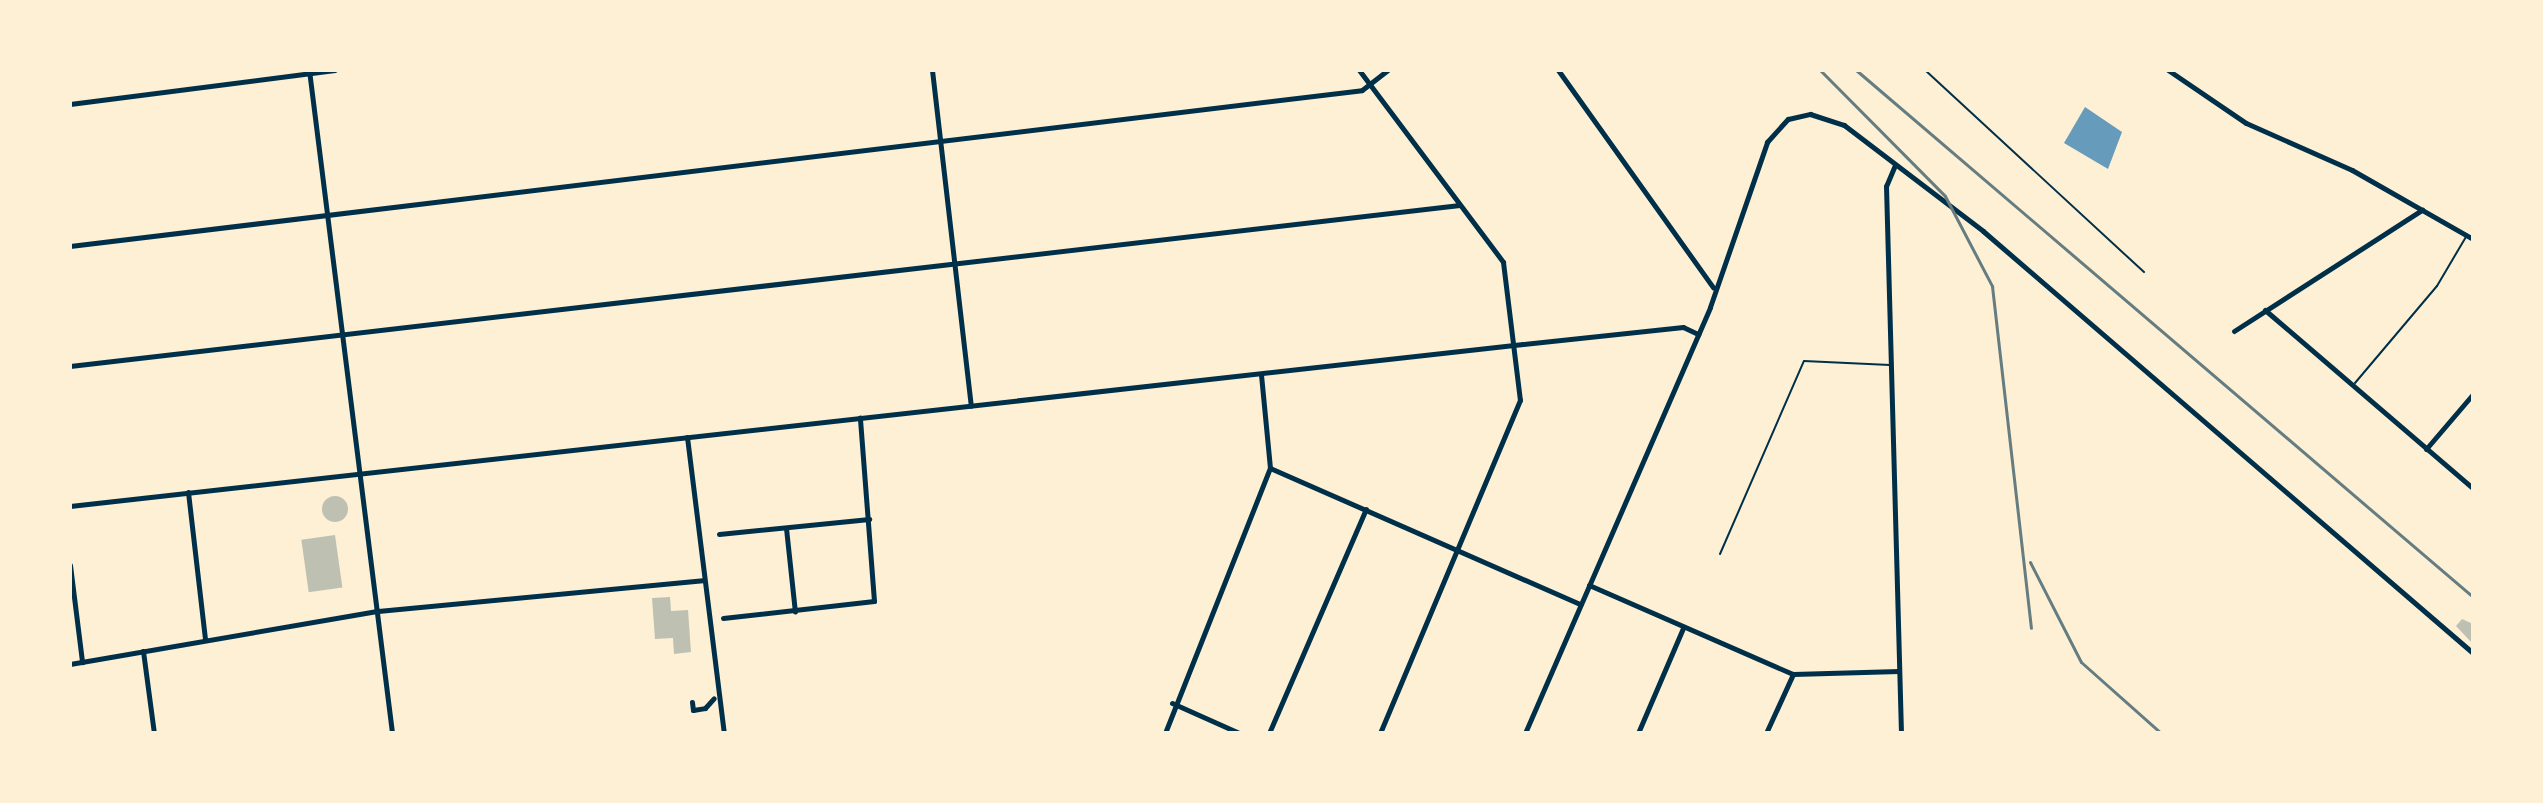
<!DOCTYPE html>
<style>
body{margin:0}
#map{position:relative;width:2543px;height:803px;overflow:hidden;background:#fdf0d5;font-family:"DejaVu Sans",sans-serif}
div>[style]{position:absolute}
.water>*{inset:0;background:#669bbc}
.building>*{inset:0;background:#bec0b2;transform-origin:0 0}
.round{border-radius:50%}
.path>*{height:2px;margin:-1px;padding:0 1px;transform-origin:1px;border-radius:1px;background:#003049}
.service>*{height:2px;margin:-1px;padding:0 1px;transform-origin:1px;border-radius:1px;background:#003049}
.minor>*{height:5px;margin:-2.5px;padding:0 2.5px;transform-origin:2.5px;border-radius:2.5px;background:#003049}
.rail>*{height:3px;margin:-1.5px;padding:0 1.5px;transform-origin:1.5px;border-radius:1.5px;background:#657d81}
span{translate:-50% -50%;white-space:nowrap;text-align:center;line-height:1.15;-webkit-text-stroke:8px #fdf0d5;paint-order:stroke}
.frame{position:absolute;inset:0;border:72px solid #fdf0d5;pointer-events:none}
</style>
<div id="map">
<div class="water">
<i style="clip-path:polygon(2085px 107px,2122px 132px,2108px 169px,2064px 143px)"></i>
</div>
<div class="building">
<i class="round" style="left:322px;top:496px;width:26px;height:26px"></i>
<i style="left:335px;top:535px;width:53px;height:34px;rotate:82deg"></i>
<i style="clip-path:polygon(670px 597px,671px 611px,688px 610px,691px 652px,674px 654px,673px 638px,655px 639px,652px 598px)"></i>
<i style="clip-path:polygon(2462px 619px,2473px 624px,2473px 644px,2456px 626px)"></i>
</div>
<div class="path">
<i style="left:1925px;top:70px;width:298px;rotate:42.7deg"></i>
</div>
<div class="service">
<i style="left:2355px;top:383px;width:127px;rotate:-49.8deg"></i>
<i style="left:2437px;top:286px;width:59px;rotate:-59.5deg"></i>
<i style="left:1720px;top:554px;width:210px;rotate:-66.5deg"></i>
<i style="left:1804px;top:361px;width:86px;rotate:2.7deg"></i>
</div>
<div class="minor">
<i style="left:309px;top:70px;width:668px;rotate:82.86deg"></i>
<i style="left:932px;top:70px;width:338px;rotate:83.4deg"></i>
<i style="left:1359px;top:70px;width:240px;rotate:53.1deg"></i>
<i style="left:1503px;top:262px;width:139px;rotate:83deg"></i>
<i style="left:1520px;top:400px;width:361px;rotate:112.8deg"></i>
<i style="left:1558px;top:70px;width:267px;rotate:54.5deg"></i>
<i style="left:2168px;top:70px;width:94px;rotate:34.2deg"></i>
<i style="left:2246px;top:123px;width:116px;rotate:23.9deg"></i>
<i style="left:2352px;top:170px;width:139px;rotate:29.7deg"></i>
<i style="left:70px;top:104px;width:267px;rotate:-7.3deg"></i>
<i style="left:1895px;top:165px;width:23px;rotate:113deg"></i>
<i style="left:1886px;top:186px;width:547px;rotate:88.43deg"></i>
<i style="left:70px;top:246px;width:1301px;rotate:-6.88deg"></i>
<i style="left:1362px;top:90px;width:33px;rotate:-38deg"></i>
<i style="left:2265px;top:310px;width:274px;rotate:40.6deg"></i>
<i style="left:2234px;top:331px;width:224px;rotate:-32.8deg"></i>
<i style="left:70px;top:366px;width:1399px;rotate:-6.61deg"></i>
<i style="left:687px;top:437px;width:298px;rotate:82.9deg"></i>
<i style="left:2426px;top:449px;width:72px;rotate:-49.5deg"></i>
<i style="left:1270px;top:468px;width:339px;rotate:23.7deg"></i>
<i style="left:188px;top:492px;width:148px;rotate:83.4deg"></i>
<i style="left:70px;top:506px;width:1462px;rotate:-6.36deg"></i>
<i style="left:1523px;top:344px;width:161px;rotate:-6.1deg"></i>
<i style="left:1683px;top:327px;width:17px;rotate:25deg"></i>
<i style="left:786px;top:528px;width:84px;rotate:83.9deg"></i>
<i style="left:719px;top:534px;width:151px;rotate:-5.7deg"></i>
<i style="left:70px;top:565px;width:98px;rotate:82.9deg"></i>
<i style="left:1589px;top:585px;width:223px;rotate:23.6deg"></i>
<i style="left:1793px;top:674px;width:106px;rotate:-1.6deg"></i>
<i style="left:723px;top:618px;width:152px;rotate:-6.4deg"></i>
<i style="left:874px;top:601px;width:184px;rotate:-94.4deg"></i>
<i style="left:143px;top:651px;width:83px;rotate:82.4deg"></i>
<i style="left:70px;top:664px;width:313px;rotate:-9.8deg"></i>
<i style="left:378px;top:611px;width:326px;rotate:-5.4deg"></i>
<i style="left:692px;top:702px;width:8px;rotate:83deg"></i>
<i style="left:693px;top:710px;width:12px;rotate:-9deg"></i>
<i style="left:705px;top:708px;width:13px;rotate:-48deg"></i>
<i style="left:1172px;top:703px;width:73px;rotate:24.1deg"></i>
<i style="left:1165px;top:733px;width:285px;rotate:-68.4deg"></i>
<i style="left:1270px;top:468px;width:93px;rotate:-95.5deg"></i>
<i style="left:1269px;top:733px;width:244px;rotate:-66.6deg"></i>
<i style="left:1525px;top:733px;width:464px;rotate:-66.5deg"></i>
<i style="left:1710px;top:307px;width:175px;rotate:-70.9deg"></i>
<i style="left:1767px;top:142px;width:31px;rotate:-48deg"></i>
<i style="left:1788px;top:119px;width:23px;rotate:-13deg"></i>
<i style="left:1810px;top:114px;width:36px;rotate:18deg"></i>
<i style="left:1844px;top:125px;width:175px;rotate:37.3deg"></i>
<i style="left:1983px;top:231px;width:647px;rotate:40.74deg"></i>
<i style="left:1638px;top:733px;width:114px;rotate:-66.8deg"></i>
<i style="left:1766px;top:733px;width:65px;rotate:-65.4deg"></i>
</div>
<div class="rail">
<i style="left:1820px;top:70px;width:177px;rotate:45.2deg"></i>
<i style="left:1945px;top:196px;width:102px;rotate:62.4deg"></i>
<i style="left:1992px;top:286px;width:344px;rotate:83.5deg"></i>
<i style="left:1856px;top:70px;width:811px;rotate:40.5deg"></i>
<i style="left:2030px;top:562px;width:112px;rotate:63deg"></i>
<i style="left:2081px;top:662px;width:107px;rotate:41.6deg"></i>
</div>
<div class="frame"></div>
</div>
